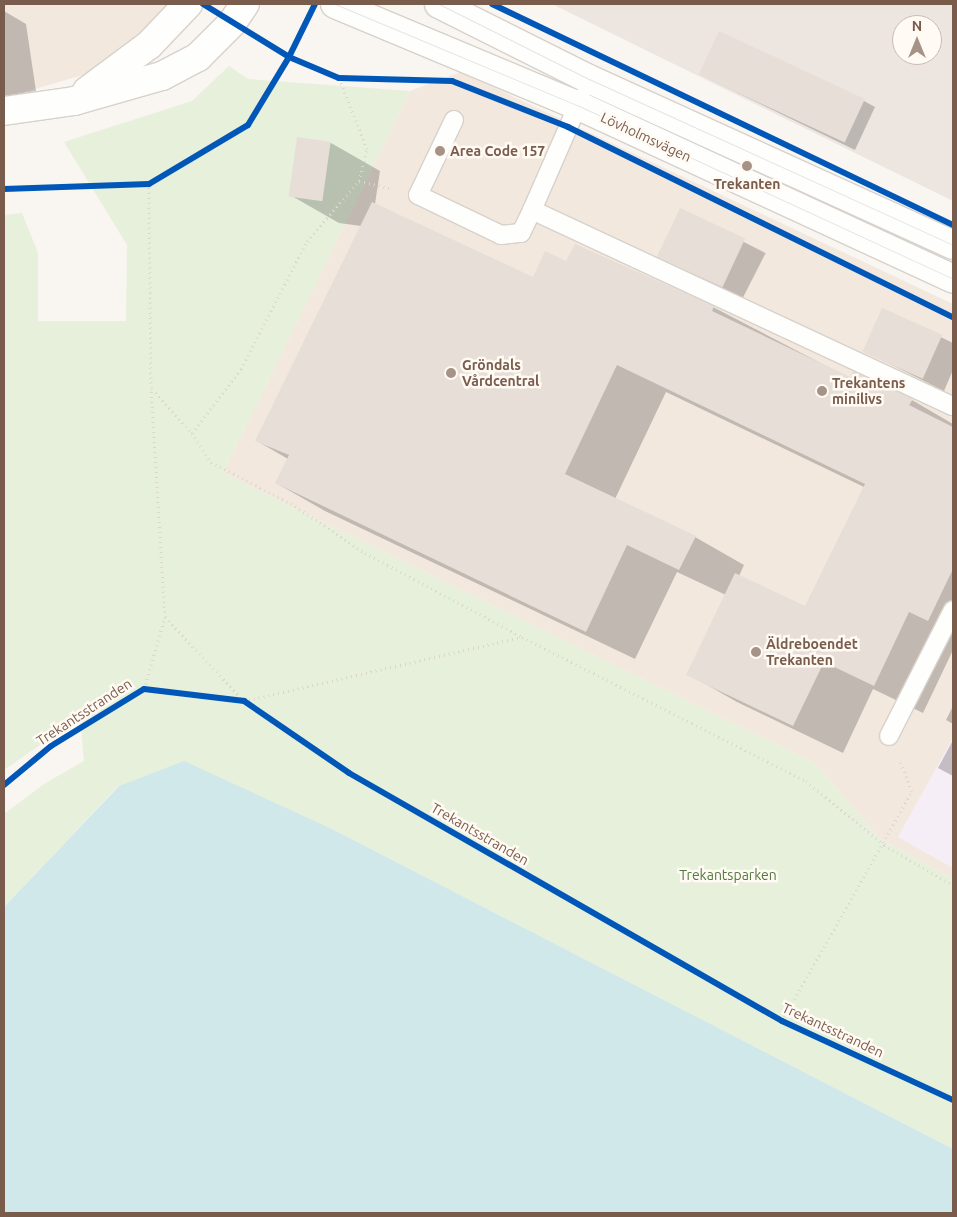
<!DOCTYPE html>
<meta charset="utf-8">
<style>
body{margin:0}
#map{position:relative;width:957px;height:1217px;overflow:hidden;background:#f9f5f0;font-family:Ubuntu,sans-serif}
div>[style]{position:absolute}
.residential>*{inset:0;background:#f2e8de}
.industrial>*{inset:0;background:#ede5e0}
.education>*{inset:0;background:#f6eef6}
.green>*{inset:0;background:#e7f0db}
.water>*{inset:0;background:#d0e8ea}
.shadow>*{inset:0;background:#0003;transform-origin:0 0}
.building>*{inset:0;background:#e6ded7;transform-origin:0 0}
.path>*{height:3px;margin-top:-1.5px;transform-origin:0;background:repeating-linear-gradient(90deg,#dcd5d0 0 1px,transparent 0 5px)}
.roads{filter:drop-shadow(1px 0 #d7d1cb) drop-shadow(-1px 0 #d7d1cb) drop-shadow(0 1px #d7d1cb) drop-shadow(0 -1px #d7d1cb)}
.service>*{height:18px;margin:-9px;padding:0 9px;transform-origin:9px;border-radius:9px;background:#fefefd}
.tertiary>*{height:28px;margin:-14px;padding:0 14px;transform-origin:14px;border-radius:14px;background:#fefefd}
.tram>*{height:1px;margin:-0.5px;padding:0 0.5px;transform-origin:0.5px;border-radius:0.5px;background:#e6e3e7}
.cycleway>*{height:6px;margin:-3px;padding:0 3px;transform-origin:3px;border-radius:3px;background:#0057b8}
.dots>*{width:14px;height:14px;translate:-50% -50%;box-sizing:border-box;border:2px solid #fffaf3;border-radius:50%}
span{translate:-50% -50%;white-space:nowrap;text-align:center;line-height:1.15;-webkit-text-stroke:5px #fffaf3;paint-order:stroke}
.street-label{font-size:14px;color:#7a5c4d}
.poi-label{font-size:14px;color:#7a5c4d;font-weight:700}
.left{translate:0 -50%;text-align:left}
.park-label{font-size:14px;color:#537a41}
.frame{position:absolute;inset:0;border:5px solid #7a5c4d;pointer-events:none}
.north{position:absolute;left:892px;top:15px;width:50px;height:50px;box-sizing:border-box;background:#fffaf3;border:1px solid #cabbb1;border-radius:50%;rotate:0deg;font-size:14px;font-weight:700;line-height:20px;text-align:center;color:#7a5c4d}
.north::after{content:'';display:block;margin:auto;width:18px;height:22px;background:#a69286;clip-path:polygon(50% 0,100% 100%,50% 72%,0 100%)}
</style>
<div id="map">
<div class="residential">
<i style="clip-path:polygon(4px 4px,168px 4px,144px 40px,93px 72px,4px 98px)"></i>
<i style="clip-path:polygon(461px 72px,953px 304px,953px 879px,879px 838px,816px 764px,223px 473px,410px 91px)"></i>
</div>
<div class="industrial">
<i style="clip-path:polygon(evenodd,552px 4px,953px 4px,953px 201px,615px 35px,552px 4px,902px 25px,932px 25px,932px 55px,902px 55px,902px 25px)"></i>
</div>
<div class="education">
<i style="clip-path:polygon(953px 738px,953px 868px,898px 837px)"></i>
</div>
<div class="green">
<i style="clip-path:polygon(229px 66px,248px 79px,410px 91px,223px 473px,816px 764px,879px 838px,953px 879px,953px 1149px,334px 830px,118px 786px,4px 907px,4px 814px,44px 784px,84px 761px,80px 717px,4px 770px,4px 215px,22px 213px,38px 253px,38px 321px,126px 321px,127px 245px,64px 142px,192px 101px)"></i>
</div>
<div class="water">
<i style="clip-path:polygon(184px 761px,334px 830px,953px 1149px,953px 1213px,4px 1213px,4px 907px,119px 786px)"></i>
</div>
<div class="shadow">
<i style="clip-path:polygon(4px 11px,26px 24px,36px 91px,4px 96px)"></i>
<i style="clip-path:polygon(699px 74px,864px 101px,875px 107px,855px 150px)"></i>
<i style="clip-path:polygon(evenodd,298px 139px,331px 143px,380px 171px,375px 204px,533px 279px,567px 263px,713px 307px,851px 379px,912px 400px,953px 424px,953px 650px,923px 713px,873px 689px,843px 753px,737px 702px,688px 674px,726px 595px,677px 572px,635px 659px,325px 511px,276px 483px,288px 459px,257px 441px,361px 226px,339px 223px,290px 195px,298px 139px,666px 392px,864px 487px,806px 608px,739px 576px,744px 565px,695px 537px,615px 499px,666px 392px)"></i>
<i style="left:681px;top:210px;width:95px;height:51px;rotate:27deg"></i>
<i style="clip-path:polygon(883px 309px,953px 343px,953px 370px,944px 391px,864px 351px)"></i>
<i style="clip-path:polygon(953px 706px,953px 724px,946px 720px)"></i>
<i style="clip-path:polygon(953px 740px,953px 776px,938px 768px)"></i>
</div>
<div class="building">
<i style="left:719px;top:31px;width:161px;height:48px;rotate:25deg"></i>
<i style="left:297px;top:137px;width:34px;height:60px;rotate:8deg"></i>
<i style="clip-path:polygon(372px 202px,533px 277px,545px 251px,566px 261px,575px 244px,714px 306px,712px 311px,850px 377px,853px 371px,913px 399px,909px 405px,953px 427px,953px 569px,928px 621px,909px 612px,874px 686px,824px 662px,793px 726px,686px 675px,735px 573px,805px 606px,865px 484px,617px 365px,565px 474px,696px 536px,679px 570px,627px 545px,586px 632px,275px 483px,289px 455px,255px 441px)"></i>
<i style="left:680px;top:208px;width:72px;height:54px;rotate:25deg"></i>
<i style="left:882px;top:308px;width:66px;height:48px;rotate:24deg"></i>
</div>
<div class="path">
<i style="left:289px;top:57px;width:39px;rotate:-64deg"></i>
<i style="left:359px;top:181px;width:32px;rotate:13deg"></i>
<i style="left:152px;top:389px;width:59px;rotate:47.7deg"></i>
<i style="left:192px;top:433px;width:35px;rotate:57deg"></i>
<i style="left:211px;top:462px;width:95px;rotate:27.6deg"></i>
<i style="left:295px;top:506px;width:84px;rotate:33.9deg"></i>
<i style="left:365px;top:553px;width:178px;rotate:28.1deg"></i>
<i style="left:192px;top:433px;width:81px;rotate:-52.6deg"></i>
<i style="left:241px;top:369px;width:144px;rotate:-62.7deg"></i>
<i style="left:307px;top:241px;width:79px;rotate:-49.1deg"></i>
<i style="left:359px;top:181px;width:33px;rotate:-76deg"></i>
<i style="left:367px;top:149px;width:76px;rotate:-111.5deg"></i>
<i style="left:165px;top:617px;width:115px;rotate:46.8deg"></i>
<i style="left:244px;top:701px;width:285px;rotate:-13deg"></i>
<i style="left:522px;top:637px;width:318px;rotate:26.9deg"></i>
<i style="left:806px;top:781px;width:101px;rotate:39.4deg"></i>
<i style="left:884px;top:845px;width:80px;rotate:30.1deg"></i>
<i style="left:144px;top:689px;width:75px;rotate:-73.7deg"></i>
<i style="left:165px;top:617px;width:229px;rotate:-93.5deg"></i>
<i style="left:151px;top:388px;width:204px;rotate:-90.6deg"></i>
<i style="left:782px;top:1021px;width:264px;rotate:-60.5deg"></i>
<i style="left:912px;top:791px;width:31px;rotate:-112deg"></i>
</div>
<div class="roads">
<div class="service">
<i style="left:581px;top:98px;width:122px;rotate:113.6deg"></i>
<i style="left:532px;top:210px;width:464px;rotate:25deg"></i>
<i style="left:454px;top:120px;width:83px;rotate:115.6deg"></i>
<i style="left:418px;top:195px;width:92px;rotate:25.7deg"></i>
<i style="left:501px;top:235px;width:20px;rotate:-6deg"></i>
<i style="left:521px;top:233px;width:25px;rotate:-64deg"></i>
<i style="left:889px;top:736px;width:141px;rotate:-63.1deg"></i>
</div>
<div class="tertiary">
<i style="left:335px;top:4px;width:262px;rotate:22.7deg"></i>
<i style="left:577px;top:105px;width:414px;rotate:24.8deg"></i>
<i style="left:439px;top:4px;width:168px;rotate:26.6deg"></i>
<i style="left:589px;top:79px;width:400px;rotate:24.5deg"></i>
<i style="left:87px;top:91px;width:77px;rotate:-36.6deg"></i>
<i style="left:149px;top:45px;width:57px;rotate:-46.4deg"></i>
<i style="left:4px;top:111px;width:71px;rotate:-8.1deg"></i>
<i style="left:74px;top:101px;width:91px;rotate:-15.9deg"></i>
<i style="left:162px;top:76px;width:41px;rotate:-27.8deg"></i>
<i style="left:198px;top:57px;width:48px;rotate:-45deg"></i>
<i style="left:232px;top:23px;width:23px;rotate:-56deg"></i>
</div>
</div>
<div class="tram">
<i style="left:335px;top:4px;width:262px;rotate:22.7deg"></i>
<i style="left:577px;top:105px;width:414px;rotate:24.8deg"></i>
<i style="left:439px;top:4px;width:168px;rotate:26.6deg"></i>
<i style="left:589px;top:79px;width:400px;rotate:24.5deg"></i>
</div>
<div class="cycleway">
<i style="left:203px;top:4px;width:101px;rotate:31.6deg"></i>
<i style="left:289px;top:57px;width:54px;rotate:22.8deg"></i>
<i style="left:339px;top:78px;width:113px;rotate:1.5deg"></i>
<i style="left:452px;top:81px;width:125px;rotate:21.6deg"></i>
<i style="left:568px;top:127px;width:429px;rotate:26.3deg"></i>
<i style="left:492px;top:4px;width:511px;rotate:25.61deg"></i>
<i style="left:4px;top:189px;width:145px;rotate:-2deg"></i>
<i style="left:149px;top:184px;width:115px;rotate:-30.8deg"></i>
<i style="left:248px;top:125px;width:79px;rotate:-58.9deg"></i>
<i style="left:289px;top:57px;width:59px;rotate:-63.9deg"></i>
<i style="left:4px;top:785px;width:61px;rotate:-39.7deg"></i>
<i style="left:51px;top:746px;width:109px;rotate:-31.5deg"></i>
<i style="left:144px;top:689px;width:101px;rotate:6.8deg"></i>
<i style="left:244px;top:701px;width:127px;rotate:34.4deg"></i>
<i style="left:349px;top:773px;width:499px;rotate:29.8deg"></i>
<i style="left:782px;top:1021px;width:188px;rotate:24.8deg"></i>
</div>
<div class="dots">
<i style="left:440px;top:151px;background:#a69286"></i>
<i style="left:747px;top:166px;background:#a69286"></i>
<i style="left:451px;top:373px;background:#a69286"></i>
<i style="left:822px;top:391px;background:#a69286"></i>
<i style="left:756px;top:652px;background:#a69286"></i>
</div>
<div class="street-label">
<span style="left:646px;top:137px;rotate:25deg">Lövholmsvägen</span>
<span style="left:84px;top:712px;rotate:-33deg">Trekantsstranden</span>
<span style="left:480px;top:834px;rotate:30deg">Trekantsstranden</span>
<span style="left:833px;top:1030px;rotate:25deg">Trekantsstranden</span>
</div>
<div class="poi-label">
<span class="left" style="left:450px;top:151px">Area Code 157</span>
<span style="left:747px;top:184px">Trekanten</span>
<span class="left" style="left:462px;top:373px">Gröndals<br>Vårdcentral</span>
<span class="left" style="left:832px;top:391px">Trekantens<br>minilivs</span>
<span class="left" style="left:766px;top:652px">Äldreboendet<br>Trekanten</span>
</div>
<div class="park-label">
<span style="left:728px;top:875px">Trekantsparken</span>
</div>
<div class="frame"></div>
<div class="north">N</div>
</div>
